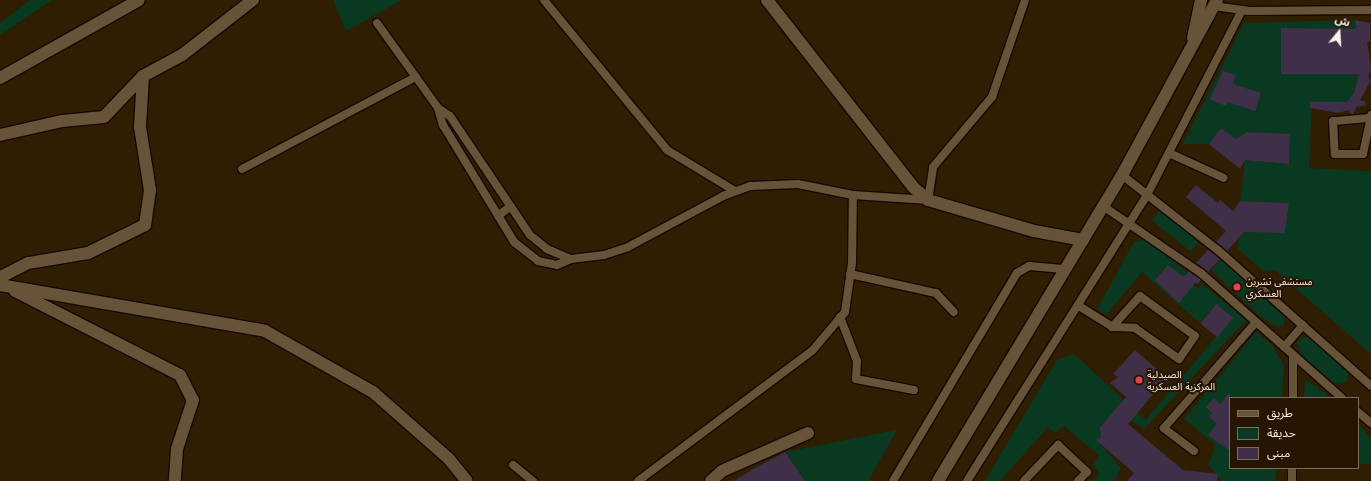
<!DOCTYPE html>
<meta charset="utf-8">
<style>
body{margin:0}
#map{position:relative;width:1371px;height:481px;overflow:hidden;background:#301e03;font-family:"Libre Baskerville","Noto Sans Arabic",serif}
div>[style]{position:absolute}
.green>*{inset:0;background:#0a3921;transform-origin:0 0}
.building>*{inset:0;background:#3f2f48;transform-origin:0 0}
.roads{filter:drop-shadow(1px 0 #150900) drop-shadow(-1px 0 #150900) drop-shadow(0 1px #150900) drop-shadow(0 -1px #150900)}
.service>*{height:8px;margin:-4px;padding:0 4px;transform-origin:4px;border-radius:4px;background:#675337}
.minor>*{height:12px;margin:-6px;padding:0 6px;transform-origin:6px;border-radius:6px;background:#675337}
.tertiary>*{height:12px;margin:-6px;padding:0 6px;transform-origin:6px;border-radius:6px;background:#675337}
.secondary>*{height:12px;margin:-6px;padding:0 6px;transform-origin:6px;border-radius:6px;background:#675337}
.dots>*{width:11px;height:11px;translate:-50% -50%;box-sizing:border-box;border:2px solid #261500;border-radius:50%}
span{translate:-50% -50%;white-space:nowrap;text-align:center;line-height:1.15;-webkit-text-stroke:4px #261500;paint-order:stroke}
.poi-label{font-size:10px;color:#fef2e2}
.left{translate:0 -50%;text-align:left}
.legend{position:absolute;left:1229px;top:397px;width:130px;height:72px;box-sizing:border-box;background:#261500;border:1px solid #7c6d5a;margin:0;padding:5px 7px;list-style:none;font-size:12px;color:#fef2e2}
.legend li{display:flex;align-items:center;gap:8px;height:20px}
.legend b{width:20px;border:1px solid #7c6d5a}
.north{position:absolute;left:1319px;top:12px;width:40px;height:40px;-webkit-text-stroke:3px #261500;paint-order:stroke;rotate:18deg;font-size:11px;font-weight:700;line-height:16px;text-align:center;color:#fef2e2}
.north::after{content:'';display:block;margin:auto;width:14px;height:18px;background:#fef2e2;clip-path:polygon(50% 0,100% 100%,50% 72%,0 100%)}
</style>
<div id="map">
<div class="green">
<i style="clip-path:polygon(30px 0,52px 0,0 35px,0 23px)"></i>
<i style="clip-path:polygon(333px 0,402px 0,346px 31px)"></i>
<i style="clip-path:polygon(1355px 20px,1358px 77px,1354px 93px,1347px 102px,1312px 103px,1309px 168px,1371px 171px,1371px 354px,1275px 270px,1264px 271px,1238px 249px,1239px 238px,1245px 232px,1285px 233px,1289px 203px,1240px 201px,1245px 160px,1289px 164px,1290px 134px,1247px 132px,1236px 139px,1221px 128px,1209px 144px,1183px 144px,1244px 23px)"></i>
<i style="left:1160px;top:210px;width:50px;height:13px;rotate:39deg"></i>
<i style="clip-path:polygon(1146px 239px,1196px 279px,1193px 284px,1198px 288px,1202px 284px,1246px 320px,1144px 429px,1115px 410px,1100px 427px,1101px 438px,1097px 440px,1121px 468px,1114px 481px,1092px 481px,1100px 474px,1093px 465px,1100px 456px,1064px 426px,1055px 433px,1048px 427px,1000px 481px,985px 481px,1057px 360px,1074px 354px,1146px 420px,1232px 318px,1216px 304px,1200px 323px,1142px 272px,1106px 315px,1097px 309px,1134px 242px)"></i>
<i style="clip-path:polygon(1221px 260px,1284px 314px,1284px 324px,1277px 327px,1260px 316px,1211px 270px)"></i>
<i style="clip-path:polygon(1256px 332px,1271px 344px,1284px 365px,1282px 398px,1230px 398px,1230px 468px,1277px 468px,1275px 481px,1222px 481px,1208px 465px,1216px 445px,1184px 419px)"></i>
<i style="clip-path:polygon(1303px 337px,1310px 338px,1347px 368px,1348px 379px,1343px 384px,1334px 383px,1301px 354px,1297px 342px)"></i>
<i style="clip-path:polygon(1305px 380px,1314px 385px,1331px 398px,1304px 398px)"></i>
<i style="clip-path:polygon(1358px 423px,1371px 439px,1371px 463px,1358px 465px)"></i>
<i style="clip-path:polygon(897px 430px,868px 481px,805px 481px,785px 452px)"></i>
</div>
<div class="building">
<i style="clip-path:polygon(1355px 20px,1370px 23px,1370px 42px,1367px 42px,1371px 68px,1368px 78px,1371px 80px,1360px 101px,1365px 101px,1366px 105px,1357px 107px,1353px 114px,1350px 114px,1349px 110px,1338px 113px,1310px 108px,1310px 102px,1347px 102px,1354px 93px,1359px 74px,1281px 74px,1281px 28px,1356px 29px)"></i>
<i style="clip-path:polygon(1223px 71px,1236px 75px,1233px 84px,1261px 93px,1255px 111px,1227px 102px,1226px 106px,1210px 99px)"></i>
<i style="clip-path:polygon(1221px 128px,1236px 139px,1247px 132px,1290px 134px,1289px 164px,1245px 160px,1240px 169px,1209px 144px)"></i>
<i style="clip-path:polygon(1196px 185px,1218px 203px,1220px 200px,1233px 211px,1240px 201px,1289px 203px,1285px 233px,1244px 232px,1227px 251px,1216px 242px,1226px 231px,1186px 197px)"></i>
<i style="clip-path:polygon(1208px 250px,1220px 259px,1208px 272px,1196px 263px)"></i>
<i style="clip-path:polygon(1168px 265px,1184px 277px,1189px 271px,1201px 280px,1198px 284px,1196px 282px,1179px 303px,1155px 280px)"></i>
<i style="left:1216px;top:304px;width:22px;height:25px;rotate:39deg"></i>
<i style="clip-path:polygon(1135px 350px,1167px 378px,1128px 424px,1183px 470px,1218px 474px,1217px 481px,1127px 481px,1134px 473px,1096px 440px,1101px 438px,1100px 427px,1126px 397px,1110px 383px,1118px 377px,1113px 374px)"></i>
<i style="clip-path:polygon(1230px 392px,1230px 451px,1208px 435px,1217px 424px,1209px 417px,1212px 413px,1206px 407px,1214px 398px,1220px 404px)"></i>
<i style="clip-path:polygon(785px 452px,805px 481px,734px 481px,753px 469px)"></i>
</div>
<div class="roads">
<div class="service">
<i style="left:544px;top:0;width:194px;rotate:50.6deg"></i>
<i style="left:667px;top:150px;width:79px;rotate:31.1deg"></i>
<i style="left:1214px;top:6px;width:34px;rotate:8deg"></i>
<i style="left:1248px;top:11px;width:123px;rotate:-0.5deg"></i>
<i style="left:377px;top:23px;width:105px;rotate:54.3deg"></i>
<i style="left:438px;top:108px;width:18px;rotate:74deg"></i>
<i style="left:443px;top:125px;width:137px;rotate:58.7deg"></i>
<i style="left:514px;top:242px;width:31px;rotate:38deg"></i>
<i style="left:538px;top:261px;width:19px;rotate:12deg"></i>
<i style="left:557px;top:265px;width:15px;rotate:-23deg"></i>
<i style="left:571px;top:259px;width:33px;rotate:-7deg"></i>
<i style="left:604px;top:255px;width:25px;rotate:-18deg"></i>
<i style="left:628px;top:247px;width:108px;rotate:-28.2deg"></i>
<i style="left:723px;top:196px;width:29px;rotate:-20deg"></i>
<i style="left:750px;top:186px;width:48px;rotate:-2.4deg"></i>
<i style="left:798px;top:184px;width:56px;rotate:11.3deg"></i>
<i style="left:853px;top:195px;width:75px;rotate:3.8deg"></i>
<i style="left:928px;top:200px;width:33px;rotate:-81deg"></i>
<i style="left:933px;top:167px;width:92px;rotate:-49.9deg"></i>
<i style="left:992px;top:97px;width:102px;rotate:-71.2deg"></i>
<i style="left:438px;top:108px;width:14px;rotate:34deg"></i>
<i style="left:450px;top:116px;width:143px;rotate:56.1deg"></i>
<i style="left:530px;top:235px;width:22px;rotate:39deg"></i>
<i style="left:547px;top:249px;width:26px;rotate:23deg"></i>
<i style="left:1369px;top:118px;width:36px;rotate:175deg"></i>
<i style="left:1333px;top:121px;width:33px;rotate:87deg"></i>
<i style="left:1335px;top:154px;width:28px"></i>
<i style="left:1363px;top:154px;width:40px;rotate:-78deg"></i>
<i style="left:1169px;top:153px;width:60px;rotate:24.4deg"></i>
<i style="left:242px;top:169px;width:197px;rotate:-27.9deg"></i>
<i style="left:1122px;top:175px;width:123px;rotate:38.1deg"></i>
<i style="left:1219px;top:251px;width:203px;rotate:41.6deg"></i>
<i style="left:1103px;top:206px;width:119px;rotate:34.4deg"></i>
<i style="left:1201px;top:273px;width:188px;rotate:41.6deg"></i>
<i style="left:498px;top:216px;width:16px;rotate:-38deg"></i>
<i style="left:850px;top:274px;width:88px;rotate:12.5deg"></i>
<i style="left:936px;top:293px;width:26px;rotate:47deg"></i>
<i style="left:1079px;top:306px;width:39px;rotate:32deg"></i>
<i style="left:1112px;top:327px;width:23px;rotate:2deg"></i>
<i style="left:1135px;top:328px;width:54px;rotate:35.2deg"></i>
<i style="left:1179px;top:359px;width:28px;rotate:-55deg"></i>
<i style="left:1195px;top:336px;width:68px;rotate:-144deg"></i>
<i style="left:1140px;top:296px;width:42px;rotate:132.1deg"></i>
<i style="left:840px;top:317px;width:47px;rotate:68.9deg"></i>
<i style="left:857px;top:361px;width:18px;rotate:93deg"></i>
<i style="left:856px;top:379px;width:59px;rotate:10.7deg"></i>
<i style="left:1284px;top:347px;width:29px;rotate:-49deg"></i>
<i style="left:1293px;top:398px;width:43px;rotate:-90deg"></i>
<i style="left:1358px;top:412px;width:17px;rotate:40deg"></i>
<i style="left:1194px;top:451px;width:38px;rotate:-143deg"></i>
<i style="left:1164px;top:428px;width:140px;rotate:-49deg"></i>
<i style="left:513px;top:465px;width:26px;rotate:39deg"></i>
<i style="left:638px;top:481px;width:217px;rotate:-36.8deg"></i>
<i style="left:812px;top:351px;width:51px;rotate:-49.8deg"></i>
<i style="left:845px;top:312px;width:49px;rotate:-81.9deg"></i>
<i style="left:852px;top:263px;width:68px;rotate:-89.2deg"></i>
<i style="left:893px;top:481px;width:242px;rotate:-59.2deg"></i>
<i style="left:1017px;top:273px;width:14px;rotate:-30deg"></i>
<i style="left:1029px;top:266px;width:37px;rotate:5deg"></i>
<i style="left:967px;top:481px;width:338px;rotate:-57.8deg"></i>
<i style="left:1147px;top:195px;width:208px;rotate:-62.8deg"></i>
<i style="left:1024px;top:481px;width:50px;rotate:-46.6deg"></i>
<i style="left:1058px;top:445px;width:40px;rotate:43deg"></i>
<i style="left:1087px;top:472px;width:13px;rotate:135deg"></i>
<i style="left:1292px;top:481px;width:13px;rotate:-90deg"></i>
</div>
<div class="minor">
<i style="left:143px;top:76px;width:44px;rotate:-28.3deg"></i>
<i style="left:182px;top:55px;width:90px;rotate:-37.8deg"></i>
<i style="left:0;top:78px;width:159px;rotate:-29.3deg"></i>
<i style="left:0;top:135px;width:64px;rotate:-12.7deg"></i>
<i style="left:62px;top:121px;width:42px;rotate:-5.4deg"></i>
<i style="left:104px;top:117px;width:57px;rotate:-46.4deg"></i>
<i style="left:143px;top:76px;width:51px;rotate:93.4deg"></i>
<i style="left:140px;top:127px;width:64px;rotate:81deg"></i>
<i style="left:150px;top:190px;width:35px;rotate:98deg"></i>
<i style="left:145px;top:225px;width:64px;rotate:153.8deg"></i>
<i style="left:88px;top:253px;width:61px;rotate:170.5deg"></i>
<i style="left:28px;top:263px;width:31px;rotate:153deg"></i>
<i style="left:0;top:285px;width:269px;rotate:9.8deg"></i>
<i style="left:265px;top:331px;width:124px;rotate:29.5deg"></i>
<i style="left:373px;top:392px;width:101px;rotate:41.4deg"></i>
<i style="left:449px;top:459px;width:28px;rotate:51deg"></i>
<i style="left:15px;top:291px;width:185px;rotate:27deg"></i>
<i style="left:180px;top:375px;width:28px;rotate:63deg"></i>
<i style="left:193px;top:400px;width:52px;rotate:108.1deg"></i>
<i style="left:177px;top:449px;width:32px;rotate:94deg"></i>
<i style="left:711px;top:481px;width:15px;rotate:-42deg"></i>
<i style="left:722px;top:471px;width:94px;rotate:-23.8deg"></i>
</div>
<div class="tertiary">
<i style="left:767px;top:0;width:237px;rotate:52deg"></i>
<i style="left:913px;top:187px;width:20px;rotate:41deg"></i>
<i style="left:928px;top:200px;width:110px;rotate:16.3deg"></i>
<i style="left:1034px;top:231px;width:50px;rotate:10.4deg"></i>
</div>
<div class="secondary">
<i style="left:1193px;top:38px;width:39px;rotate:-78deg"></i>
<i style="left:938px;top:481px;width:357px;rotate:-59deg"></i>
<i style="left:1122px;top:175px;width:199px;rotate:-61.5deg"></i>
</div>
</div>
<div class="dots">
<i style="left:1237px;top:287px;background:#e0444e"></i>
<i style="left:1139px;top:380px;background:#e0444e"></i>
</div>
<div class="poi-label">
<span class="left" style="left:1246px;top:287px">مستشفى تشرين<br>العسكري</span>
<span class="left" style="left:1147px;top:380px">الصيدلية<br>المركزية العسكرية</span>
</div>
<ul class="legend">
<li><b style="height:5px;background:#675337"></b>طريق</li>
<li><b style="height:11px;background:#0a3921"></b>حديقة</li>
<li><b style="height:11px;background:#3f2f48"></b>مبنى</li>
</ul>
<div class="north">ش</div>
</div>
